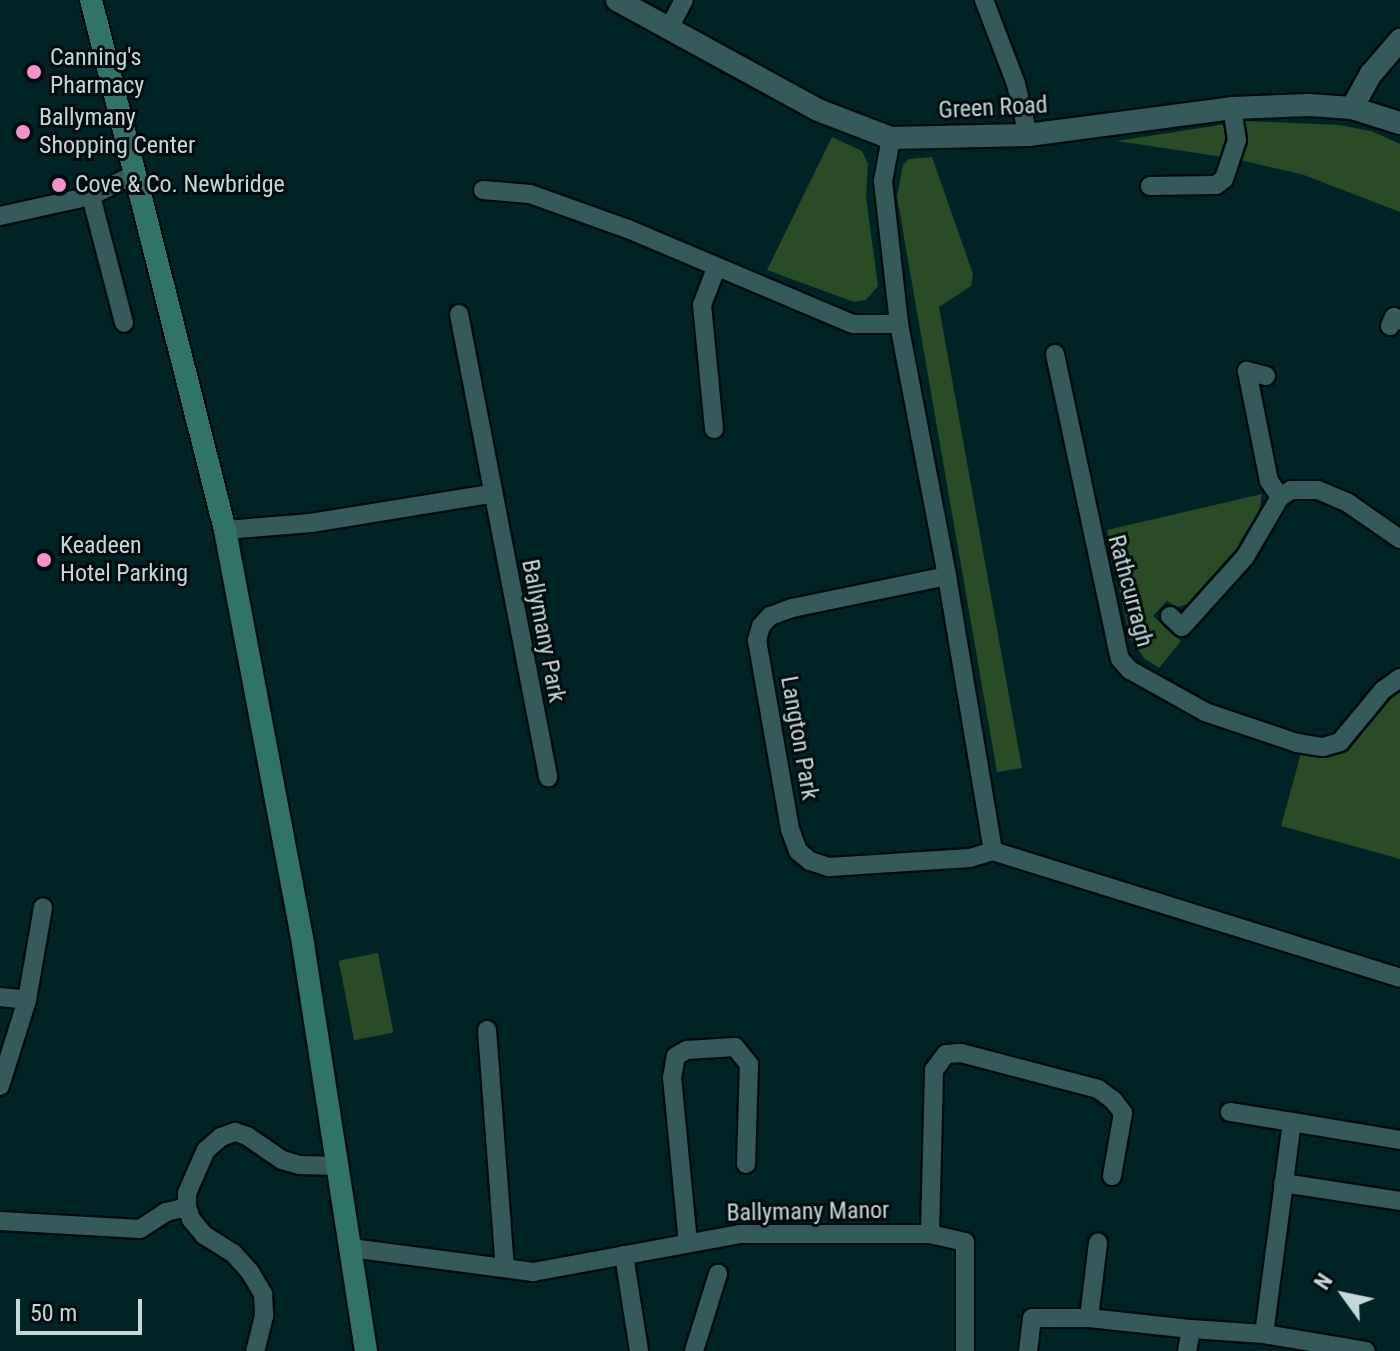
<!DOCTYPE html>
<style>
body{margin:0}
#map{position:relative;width:1400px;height:1351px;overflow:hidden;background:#002426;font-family:"Roboto Condensed",sans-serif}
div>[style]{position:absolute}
.green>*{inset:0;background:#294b25;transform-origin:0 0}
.roads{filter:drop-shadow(2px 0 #000b0c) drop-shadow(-2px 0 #000b0c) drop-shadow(0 2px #000b0c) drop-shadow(0 -2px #000b0c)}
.minor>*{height:18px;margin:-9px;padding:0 9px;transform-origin:9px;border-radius:9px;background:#355a5b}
.tertiary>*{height:22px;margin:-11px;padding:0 11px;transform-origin:11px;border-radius:11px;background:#355a5b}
.secondary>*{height:22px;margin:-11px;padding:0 11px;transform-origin:11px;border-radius:11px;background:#307369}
.dots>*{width:22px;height:22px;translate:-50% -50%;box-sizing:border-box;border:4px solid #010b0c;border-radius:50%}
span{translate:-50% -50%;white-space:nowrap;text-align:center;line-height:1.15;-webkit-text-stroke:6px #010b0c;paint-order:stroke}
.poi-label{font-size:24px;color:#c4d8d9}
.left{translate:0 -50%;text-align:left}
.street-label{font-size:24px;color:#c4d8d9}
.north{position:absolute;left:1304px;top:1255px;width:80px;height:80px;-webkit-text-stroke:6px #010b0c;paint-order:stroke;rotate:303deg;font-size:22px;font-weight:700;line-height:32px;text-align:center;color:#c4d8d9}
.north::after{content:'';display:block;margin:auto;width:28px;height:36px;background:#c4d8d9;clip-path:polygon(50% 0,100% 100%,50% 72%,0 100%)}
.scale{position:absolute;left:16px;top:1299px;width:126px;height:36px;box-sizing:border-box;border:4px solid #c4d8d9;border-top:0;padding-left:10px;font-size:24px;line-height:28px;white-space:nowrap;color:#c4d8d9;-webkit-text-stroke:6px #010b0c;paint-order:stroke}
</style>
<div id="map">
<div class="green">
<i style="clip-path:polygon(1245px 121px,1339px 125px,1371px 131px,1400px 144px,1400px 212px,1304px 175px,1236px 159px,1117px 141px)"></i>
<i style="clip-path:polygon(832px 137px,862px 151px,868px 164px,866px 197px,878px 286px,866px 300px,854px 302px,767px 270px)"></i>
<i style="clip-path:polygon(932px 157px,973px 274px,971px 286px,939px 307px,1022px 768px,997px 772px,897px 197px,903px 165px,909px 159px)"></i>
<i style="clip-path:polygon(1262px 494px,1257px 522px,1223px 571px,1193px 603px,1177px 607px,1167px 601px,1153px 616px,1181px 641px,1159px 668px,1145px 659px,1130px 639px,1107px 530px)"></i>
<i style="clip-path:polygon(1400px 688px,1400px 859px,1281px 826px,1301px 753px,1313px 755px,1314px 749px,1348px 744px,1383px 700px)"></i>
<i style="left:378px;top:953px;width:81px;height:40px;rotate:79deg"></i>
</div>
<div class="roads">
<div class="minor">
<i style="left:984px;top:0;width:90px;rotate:69.1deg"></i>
<i style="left:1016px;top:84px;width:52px;rotate:76.8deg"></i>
<i style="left:669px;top:28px;width:32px;rotate:-62deg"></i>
<i style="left:891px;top:138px;width:44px;rotate:100.5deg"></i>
<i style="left:883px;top:181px;width:144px;rotate:83.6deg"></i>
<i style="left:899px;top:324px;width:257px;rotate:79.2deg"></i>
<i style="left:947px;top:576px;width:279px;rotate:80.5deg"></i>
<i style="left:993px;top:851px;width:426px;rotate:17.3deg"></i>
<i style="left:1150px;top:186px;width:66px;rotate:-0.9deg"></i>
<i style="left:1216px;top:185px;width:10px;rotate:-37deg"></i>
<i style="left:1224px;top:179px;width:41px;rotate:-71.6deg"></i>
<i style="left:1237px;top:140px;width:32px;rotate:-99deg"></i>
<i style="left:483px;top:190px;width:47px;rotate:4.9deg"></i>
<i style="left:530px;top:194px;width:104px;rotate:19.7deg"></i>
<i style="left:628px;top:229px;width:244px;rotate:22.9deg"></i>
<i style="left:853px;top:324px;width:46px"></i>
<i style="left:91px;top:196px;width:131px;rotate:75.4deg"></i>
<i style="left:0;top:216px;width:93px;rotate:-12.4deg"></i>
<i style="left:91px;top:196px;width:49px;rotate:-26.6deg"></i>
<i style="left:459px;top:314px;width:472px;rotate:79.1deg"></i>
<i style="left:1390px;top:326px;width:10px;rotate:-66deg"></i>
<i style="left:1394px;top:317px;width:7px;rotate:27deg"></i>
<i style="left:1055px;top:354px;width:294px;rotate:78deg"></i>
<i style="left:1116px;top:642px;width:17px;rotate:77deg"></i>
<i style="left:1120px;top:659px;width:15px;rotate:48deg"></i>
<i style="left:1130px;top:670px;width:86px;rotate:29.2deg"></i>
<i style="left:1205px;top:712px;width:97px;rotate:18.6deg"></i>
<i style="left:1297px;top:743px;width:26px;rotate:9deg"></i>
<i style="left:1323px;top:747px;width:18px;rotate:-16deg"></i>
<i style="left:1340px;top:742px;width:67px;rotate:-50.4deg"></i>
<i style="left:1383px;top:690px;width:21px;rotate:-35deg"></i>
<i style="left:1266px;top:376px;width:20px;rotate:-165deg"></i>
<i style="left:1247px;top:371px;width:112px;rotate:78.7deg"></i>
<i style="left:1269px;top:481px;width:19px;rotate:55deg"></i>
<i style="left:714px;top:429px;width:125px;rotate:-95.5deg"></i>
<i style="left:702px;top:305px;width:39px;rotate:-69deg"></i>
<i style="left:225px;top:530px;width:86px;rotate:-4.7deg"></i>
<i style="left:311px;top:523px;width:182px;rotate:-9.2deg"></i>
<i style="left:947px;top:576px;width:158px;rotate:168.3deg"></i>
<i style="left:792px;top:608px;width:23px;rotate:160deg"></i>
<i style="left:770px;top:616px;width:13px;rotate:132deg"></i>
<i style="left:761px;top:626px;width:15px;rotate:106deg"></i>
<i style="left:757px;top:640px;width:192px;rotate:80.1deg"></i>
<i style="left:790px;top:829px;width:23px;rotate:70deg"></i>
<i style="left:798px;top:851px;width:16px;rotate:40deg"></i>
<i style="left:810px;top:861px;width:20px;rotate:18deg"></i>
<i style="left:829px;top:867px;width:141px;rotate:-3.7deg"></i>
<i style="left:970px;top:858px;width:24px;rotate:-17deg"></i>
<i style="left:1170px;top:616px;width:16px;rotate:43deg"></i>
<i style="left:1182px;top:627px;width:94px;rotate:-48deg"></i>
<i style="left:1245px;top:557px;width:69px;rotate:-59.7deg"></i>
<i style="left:1280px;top:497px;width:13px;rotate:-32deg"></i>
<i style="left:1291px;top:490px;width:27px"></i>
<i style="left:1318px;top:490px;width:33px;rotate:23deg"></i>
<i style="left:1348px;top:503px;width:63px;rotate:34.7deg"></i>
<i style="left:0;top:997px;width:27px;rotate:6deg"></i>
<i style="left:27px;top:1000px;width:90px;rotate:107.4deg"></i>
<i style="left:27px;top:1000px;width:94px;rotate:-80.2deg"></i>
<i style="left:487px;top:1030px;width:238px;rotate:85.7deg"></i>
<i style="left:1292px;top:1122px;width:109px;rotate:9.5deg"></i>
<i style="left:1283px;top:1183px;width:118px;rotate:8.7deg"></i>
<i style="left:187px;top:1207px;width:13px;rotate:72deg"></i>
<i style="left:191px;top:1219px;width:21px;rotate:51deg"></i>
<i style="left:204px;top:1235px;width:34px;rotate:32deg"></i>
<i style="left:233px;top:1253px;width:25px;rotate:48deg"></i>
<i style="left:250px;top:1272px;width:26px;rotate:59deg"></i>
<i style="left:263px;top:1294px;width:22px;rotate:87deg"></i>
<i style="left:264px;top:1316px;width:36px;rotate:104deg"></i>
<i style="left:0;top:1221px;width:140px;rotate:3.3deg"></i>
<i style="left:140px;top:1229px;width:31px;rotate:-33deg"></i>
<i style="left:166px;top:1212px;width:22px;rotate:-13deg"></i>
<i style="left:187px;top:1207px;width:14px;rotate:-90deg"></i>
<i style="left:187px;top:1193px;width:47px;rotate:-66.2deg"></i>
<i style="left:206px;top:1150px;width:20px;rotate:-41deg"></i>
<i style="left:221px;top:1137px;width:15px;rotate:-20deg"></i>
<i style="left:235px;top:1132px;width:13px;rotate:18deg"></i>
<i style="left:247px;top:1136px;width:42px;rotate:34.4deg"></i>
<i style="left:282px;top:1160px;width:18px;rotate:16deg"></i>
<i style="left:299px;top:1165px;width:40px;rotate:1.4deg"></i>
<i style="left:930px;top:1234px;width:164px;rotate:-88.6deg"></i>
<i style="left:934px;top:1070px;width:20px;rotate:-53deg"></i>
<i style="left:946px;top:1054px;width:15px;rotate:-4deg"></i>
<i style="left:961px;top:1053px;width:142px;rotate:14.7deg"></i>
<i style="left:1098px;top:1089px;width:19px;rotate:36deg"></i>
<i style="left:1113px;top:1100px;width:16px;rotate:52deg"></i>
<i style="left:1123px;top:1113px;width:64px;rotate:99.9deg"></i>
<i style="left:688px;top:1243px;width:166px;rotate:-95.5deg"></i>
<i style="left:672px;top:1078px;width:22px;rotate:-80deg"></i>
<i style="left:676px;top:1056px;width:13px;rotate:-29deg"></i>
<i style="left:687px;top:1050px;width:48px;rotate:-3.6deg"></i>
<i style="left:735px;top:1047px;width:22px;rotate:51deg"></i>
<i style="left:749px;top:1064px;width:100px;rotate:91.7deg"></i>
<i style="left:351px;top:1248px;width:184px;rotate:7.5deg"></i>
<i style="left:533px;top:1272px;width:210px;rotate:-10.4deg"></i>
<i style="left:740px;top:1234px;width:190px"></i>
<i style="left:930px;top:1234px;width:36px;rotate:13deg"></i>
<i style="left:965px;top:1242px;width:109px;rotate:90deg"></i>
<i style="left:624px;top:1255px;width:97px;rotate:81.1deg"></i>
<i style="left:1089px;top:1318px;width:76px;rotate:-83.2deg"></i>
<i style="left:1191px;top:1329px;width:73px;rotate:3.9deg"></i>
<i style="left:1264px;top:1334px;width:214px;rotate:-82.5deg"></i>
<i style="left:1292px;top:1122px;width:63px;rotate:-170.8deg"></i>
<i style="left:1264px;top:1334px;width:103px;rotate:9.5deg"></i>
<i style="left:694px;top:1351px;width:81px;rotate:-72.7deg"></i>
<i style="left:1028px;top:1351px;width:33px;rotate:-83deg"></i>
<i style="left:1032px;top:1318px;width:57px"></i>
<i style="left:1089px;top:1318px;width:103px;rotate:6.2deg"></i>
<i style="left:1191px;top:1329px;width:22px;rotate:100deg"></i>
</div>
<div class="tertiary">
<i style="left:617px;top:0;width:229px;rotate:28.7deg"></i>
<i style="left:818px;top:110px;width:78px;rotate:21deg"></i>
<i style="left:891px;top:138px;width:137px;rotate:-1.3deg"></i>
<i style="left:1028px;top:135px;width:206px;rotate:-7.5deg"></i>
<i style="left:1232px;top:108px;width:77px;rotate:-2.2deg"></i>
<i style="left:1309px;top:105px;width:43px;rotate:4deg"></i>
<i style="left:1352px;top:108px;width:50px;rotate:17.4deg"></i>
<i style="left:1352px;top:108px;width:39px;rotate:-61deg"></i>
<i style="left:1371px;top:74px;width:45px;rotate:-49.5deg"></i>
</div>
<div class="secondary">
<i style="left:91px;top:0;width:547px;rotate:75.81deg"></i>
<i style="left:225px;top:530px;width:421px;rotate:79.3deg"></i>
<i style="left:303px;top:944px;width:412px;rotate:81.2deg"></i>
</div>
</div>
<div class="dots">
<i style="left:34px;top:72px;background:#f890cc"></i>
<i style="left:23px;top:132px;background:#f890cc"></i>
<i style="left:59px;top:185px;background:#f890cc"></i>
<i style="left:44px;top:560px;background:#f890cc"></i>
</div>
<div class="poi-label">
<span class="left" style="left:50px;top:72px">Canning's<br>Pharmacy</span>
<span class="left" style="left:39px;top:132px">Ballymany<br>Shopping Center</span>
<span class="left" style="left:75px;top:185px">Cove &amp; Co. Newbridge</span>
<span class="left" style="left:60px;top:560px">Keadeen<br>Hotel Parking</span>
</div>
<div class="street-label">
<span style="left:993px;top:108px;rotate:-3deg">Green Road</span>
<span style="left:1130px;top:591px;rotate:75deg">Rathcurragh</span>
<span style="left:543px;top:631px;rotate:79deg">Ballymany Park</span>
<span style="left:799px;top:738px;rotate:80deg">Langton Park</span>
<span style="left:808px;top:1212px;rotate:-1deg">Ballymany Manor</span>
</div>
<div class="north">N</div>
<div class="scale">50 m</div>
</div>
